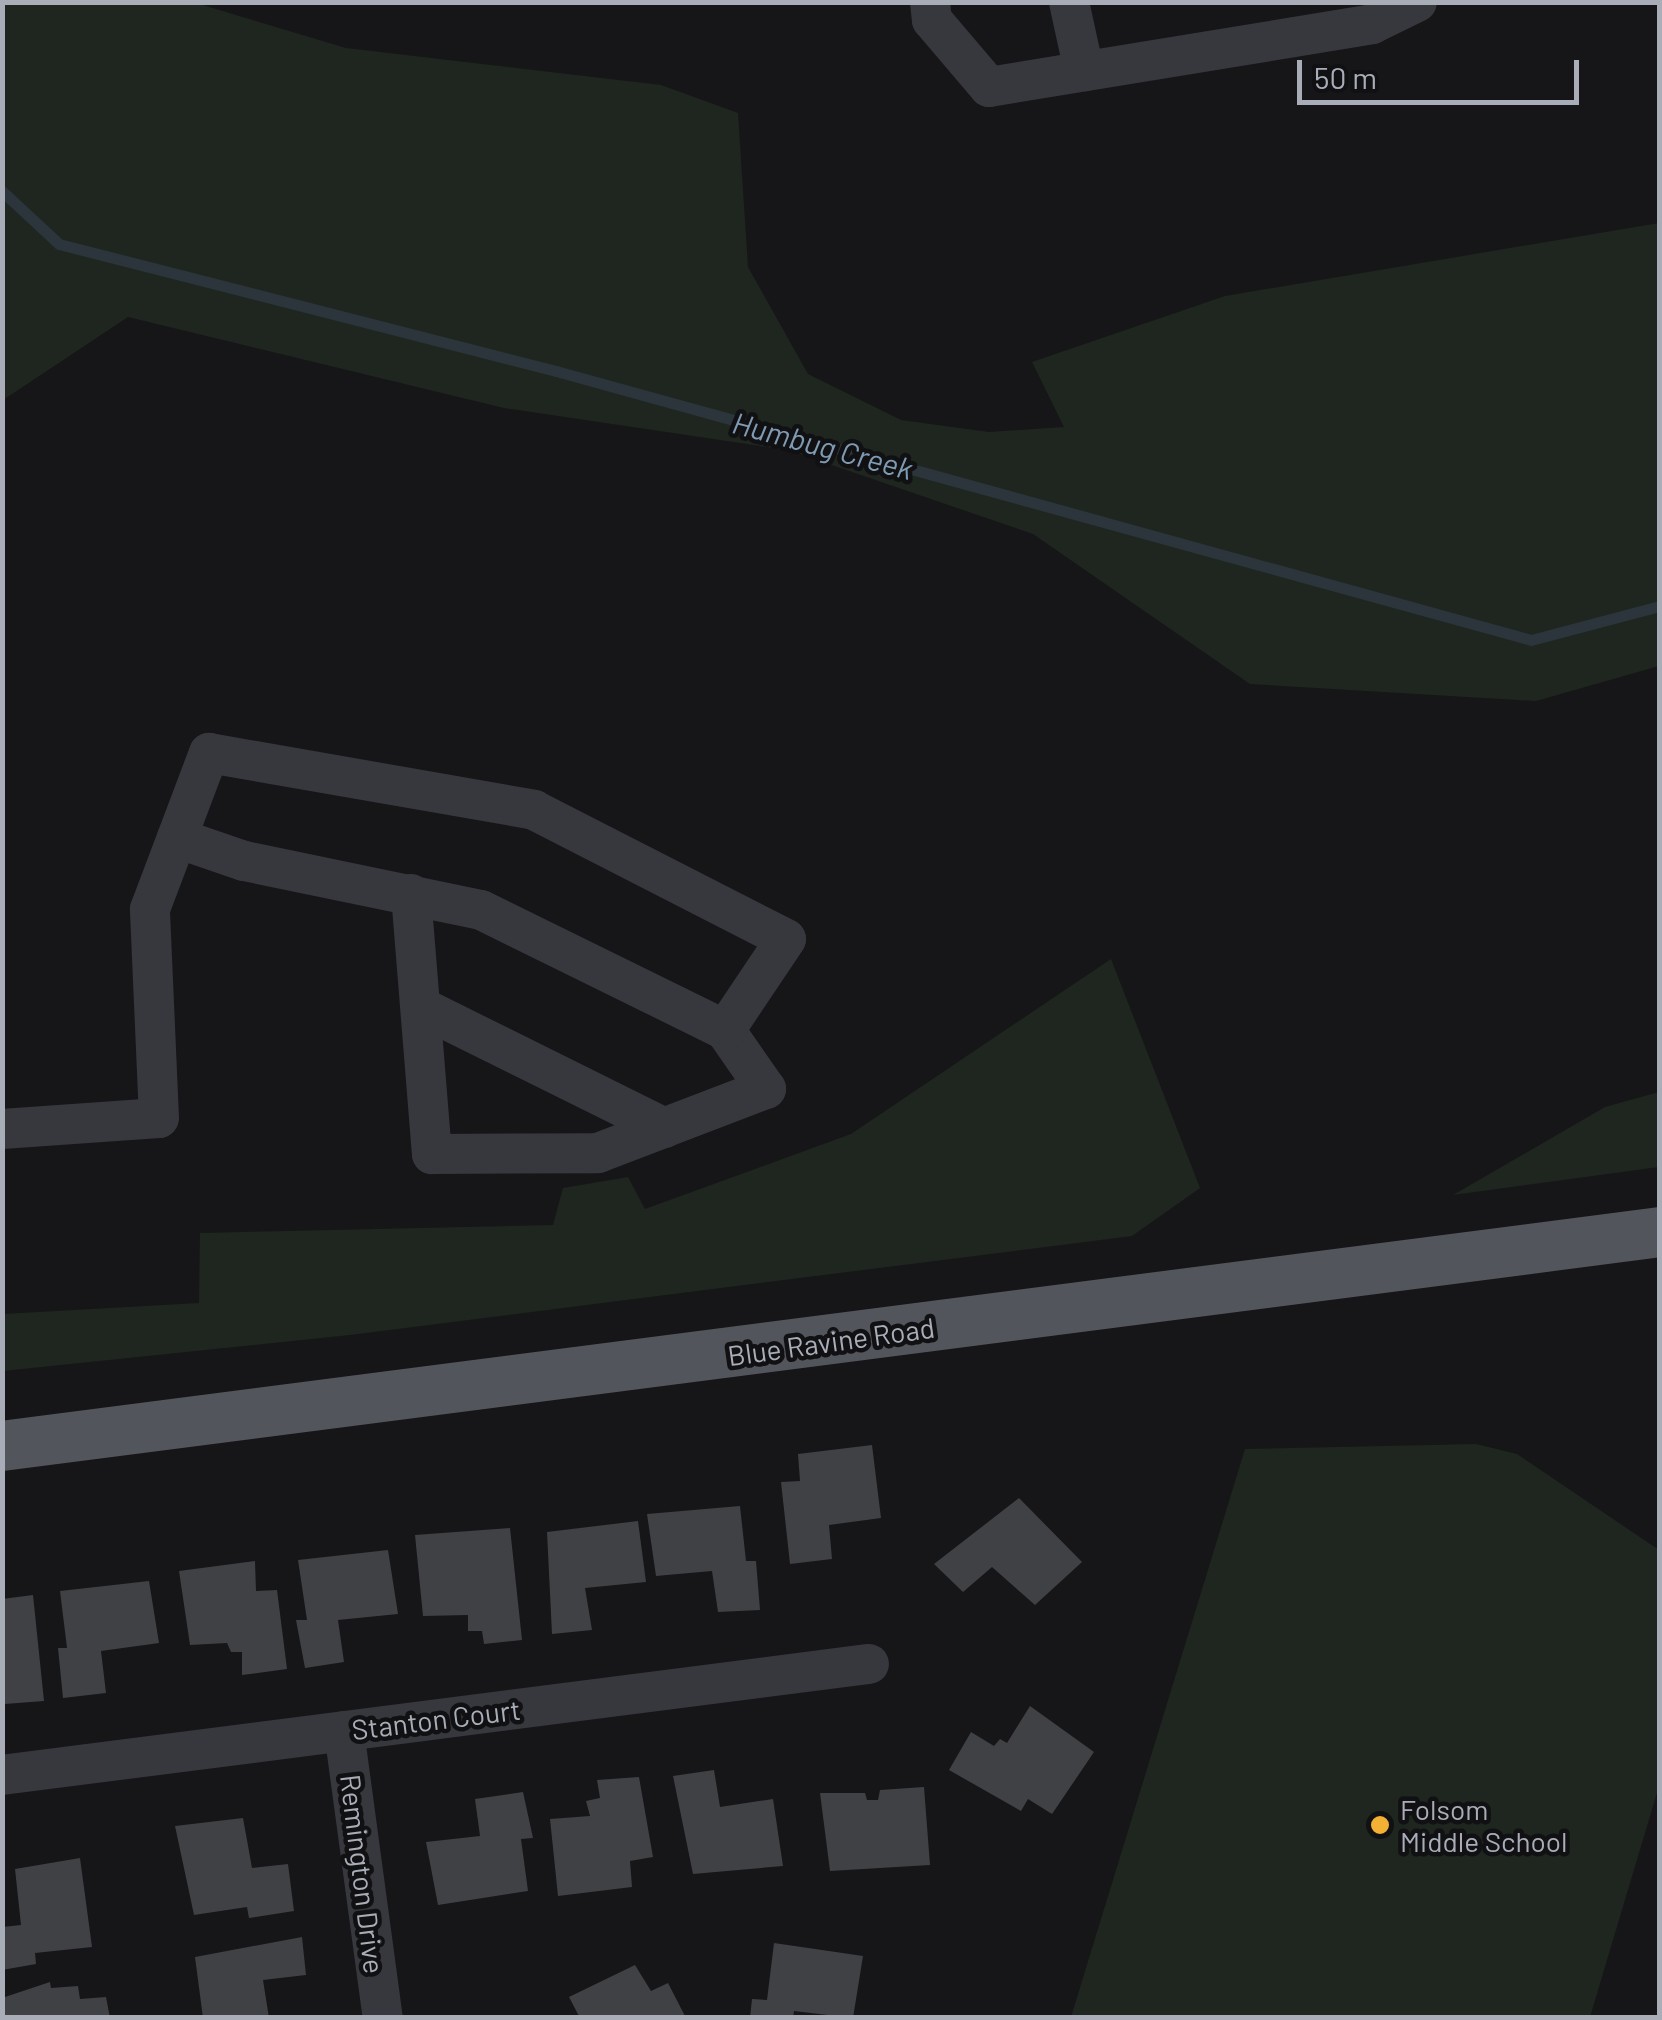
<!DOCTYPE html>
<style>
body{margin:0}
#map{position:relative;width:1662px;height:2020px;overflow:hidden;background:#161618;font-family:Barlow,sans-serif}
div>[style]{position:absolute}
.green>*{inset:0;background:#1e261f}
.stream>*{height:11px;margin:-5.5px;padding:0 5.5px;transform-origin:5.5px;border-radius:5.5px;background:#2c353c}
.building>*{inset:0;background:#404145}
.minor>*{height:40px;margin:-20px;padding:0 20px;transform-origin:20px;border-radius:20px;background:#37383d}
.major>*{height:50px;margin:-25px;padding:0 25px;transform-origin:25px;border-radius:25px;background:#53555c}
.dots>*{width:28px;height:28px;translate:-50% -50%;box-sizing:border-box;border:5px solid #111113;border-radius:50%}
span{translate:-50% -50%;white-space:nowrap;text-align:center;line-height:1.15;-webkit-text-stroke:9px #111113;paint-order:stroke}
.street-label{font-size:28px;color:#a8adb8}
.poi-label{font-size:28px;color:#a8adb8}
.left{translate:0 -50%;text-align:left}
.water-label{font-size:30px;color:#7f9bb3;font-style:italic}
.frame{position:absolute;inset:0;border:5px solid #a8adb8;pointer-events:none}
.scale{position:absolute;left:1297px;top:60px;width:282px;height:45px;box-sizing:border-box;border:5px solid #a8adb8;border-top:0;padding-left:12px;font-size:30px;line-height:35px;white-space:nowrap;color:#a8adb8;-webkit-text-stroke:8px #111113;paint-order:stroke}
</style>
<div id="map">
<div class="green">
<i style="clip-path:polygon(3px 2px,196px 3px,346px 48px,661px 85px,738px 113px,748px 267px,808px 374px,901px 420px,989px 432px,1064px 427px,1032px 362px,1225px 296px,1659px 223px,1659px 666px,1536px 701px,1250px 684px,1033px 534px,788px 450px,504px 408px,128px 317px,3px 400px)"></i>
<i style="clip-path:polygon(1111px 959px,1200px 1188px,1132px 1236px,350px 1335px,3px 1371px,3px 1314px,199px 1303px,200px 1233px,553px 1225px,563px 1188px,628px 1177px,645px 1209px,851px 1134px)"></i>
<i style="clip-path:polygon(1659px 1092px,1659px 1167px,1453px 1195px,1605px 1107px)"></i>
<i style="clip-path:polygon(1476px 1444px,1517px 1454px,1659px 1550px,1659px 1786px,1590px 2017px,1071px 2017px,1245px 1449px)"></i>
</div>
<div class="stream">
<i style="left:2px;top:191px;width:78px;rotate:42.9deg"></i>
<i style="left:59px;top:244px;width:513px;rotate:14.33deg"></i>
<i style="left:556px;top:371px;width:1011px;rotate:15.42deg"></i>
<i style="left:1531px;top:640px;width:133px;rotate:-14.8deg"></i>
</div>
<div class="building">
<i style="clip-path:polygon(872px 1445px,881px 1518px,829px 1525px,832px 1559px,790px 1564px,781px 1482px,800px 1481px,798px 1454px)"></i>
<i style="clip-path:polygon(1019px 1498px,1082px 1562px,1035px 1605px,992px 1567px,963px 1592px,934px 1564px)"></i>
<i style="clip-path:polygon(740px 1506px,746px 1561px,756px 1561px,760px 1610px,718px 1612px,712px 1571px,656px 1576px,647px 1514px)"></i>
<i style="clip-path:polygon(638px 1521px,646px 1582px,585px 1588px,592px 1630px,552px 1634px,547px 1532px)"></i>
<i style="clip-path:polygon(510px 1528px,522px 1640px,484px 1644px,482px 1631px,468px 1631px,468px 1615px,423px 1616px,415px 1535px)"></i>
<i style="clip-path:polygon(388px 1550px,398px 1614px,338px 1620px,344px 1662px,305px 1668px,296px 1620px,307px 1620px,298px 1560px)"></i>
<i style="clip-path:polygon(255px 1561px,256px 1591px,277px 1590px,287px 1669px,242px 1675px,242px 1652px,231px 1652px,227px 1643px,190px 1645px,179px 1571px)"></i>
<i style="clip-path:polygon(149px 1581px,159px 1643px,101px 1651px,106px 1693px,63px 1698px,58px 1648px,67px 1648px,60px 1591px)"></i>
<i style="clip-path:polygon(33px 1595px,44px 1701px,5px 1704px,2px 1599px)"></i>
<i style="clip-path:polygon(1030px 1706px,1094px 1752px,1052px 1814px,1028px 1799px,1021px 1811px,949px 1770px,971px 1732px,994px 1746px,1000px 1739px,1007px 1743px)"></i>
<i style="clip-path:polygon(714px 1770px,720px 1807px,773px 1799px,783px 1866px,693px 1874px,673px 1776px)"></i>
<i style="clip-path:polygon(639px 1777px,653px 1857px,630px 1861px,632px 1887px,558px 1896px,550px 1819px,590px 1816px,586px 1801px,600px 1798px,597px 1780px)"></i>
<i style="clip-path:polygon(924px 1787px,930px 1865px,830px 1871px,820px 1793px,865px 1793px,867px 1800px,878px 1800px,880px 1790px)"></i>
<i style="clip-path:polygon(523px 1792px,533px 1838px,521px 1839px,528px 1891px,438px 1905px,426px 1842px,480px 1836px,475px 1799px)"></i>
<i style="clip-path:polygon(243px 1818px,252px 1868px,288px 1864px,294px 1911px,249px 1918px,247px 1907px,194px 1915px,175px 1826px)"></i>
<i style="clip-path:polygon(80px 1858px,92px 1947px,35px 1953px,36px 1964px,2px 1970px,2px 1927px,21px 1925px,15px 1869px)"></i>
<i style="clip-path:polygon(302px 1937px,306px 1975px,263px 1980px,269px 2018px,203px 2018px,195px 1957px)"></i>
<i style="clip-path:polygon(774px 1943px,863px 1956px,853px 2018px,794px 2011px,793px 2018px,750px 2018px,752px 1999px,767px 2000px)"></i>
<i style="clip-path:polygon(635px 1965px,651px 1991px,668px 1983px,686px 2018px,580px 2018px,569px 1997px)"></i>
<i style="clip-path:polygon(50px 1982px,51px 1988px,78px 1986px,80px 1999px,106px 1997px,110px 2018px,2px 2018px,2px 1998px)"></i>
</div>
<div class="minor">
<i style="left:930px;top:2px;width:18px;rotate:84deg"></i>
<i style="left:932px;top:20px;width:88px;rotate:49.6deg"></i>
<i style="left:989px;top:87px;width:388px;rotate:-9.3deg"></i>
<i style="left:1372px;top:24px;width:50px;rotate:-26.1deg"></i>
<i style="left:1069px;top:2px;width:71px;rotate:77.7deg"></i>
<i style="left:411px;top:894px;width:261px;rotate:85.4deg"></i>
<i style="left:432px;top:1154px;width:166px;rotate:-0.3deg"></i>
<i style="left:598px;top:1153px;width:180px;rotate:-20.9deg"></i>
<i style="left:766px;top:1089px;width:72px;rotate:-124.8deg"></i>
<i style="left:421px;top:1007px;width:272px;rotate:26.4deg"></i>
<i style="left:2px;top:1129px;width:157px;rotate:-4deg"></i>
<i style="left:159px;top:1118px;width:209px;rotate:-92.5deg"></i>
<i style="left:150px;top:909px;width:167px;rotate:-69.3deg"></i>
<i style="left:209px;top:753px;width:330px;rotate:9.9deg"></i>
<i style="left:534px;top:810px;width:283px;rotate:27.1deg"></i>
<i style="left:786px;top:939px;width:110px;rotate:123.8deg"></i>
<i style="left:725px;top:1030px;width:272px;rotate:-153.8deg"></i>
<i style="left:481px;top:910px;width:242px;rotate:-168.3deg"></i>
<i style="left:244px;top:861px;width:71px;rotate:-161.1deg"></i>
<i style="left:344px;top:1731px;width:290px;rotate:82.3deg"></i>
<i style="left:2px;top:1775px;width:874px;rotate:-7.3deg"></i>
</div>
<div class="major">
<i style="left:2px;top:1446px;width:1672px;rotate:-7.35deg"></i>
</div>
<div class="dots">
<i style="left:1380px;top:1825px;background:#f2b134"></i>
</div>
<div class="street-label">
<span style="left:831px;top:1341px;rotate:-8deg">Blue Ravine Road</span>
<span style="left:436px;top:1719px;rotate:-7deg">Stanton Court</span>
<span style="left:363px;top:1874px;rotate:83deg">Remington Drive</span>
</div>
<div class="poi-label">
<span class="left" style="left:1400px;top:1825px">Folsom<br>Middle School</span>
</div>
<div class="water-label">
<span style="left:823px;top:445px;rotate:15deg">Humbug Creek</span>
</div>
<div class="frame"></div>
<div class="scale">50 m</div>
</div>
